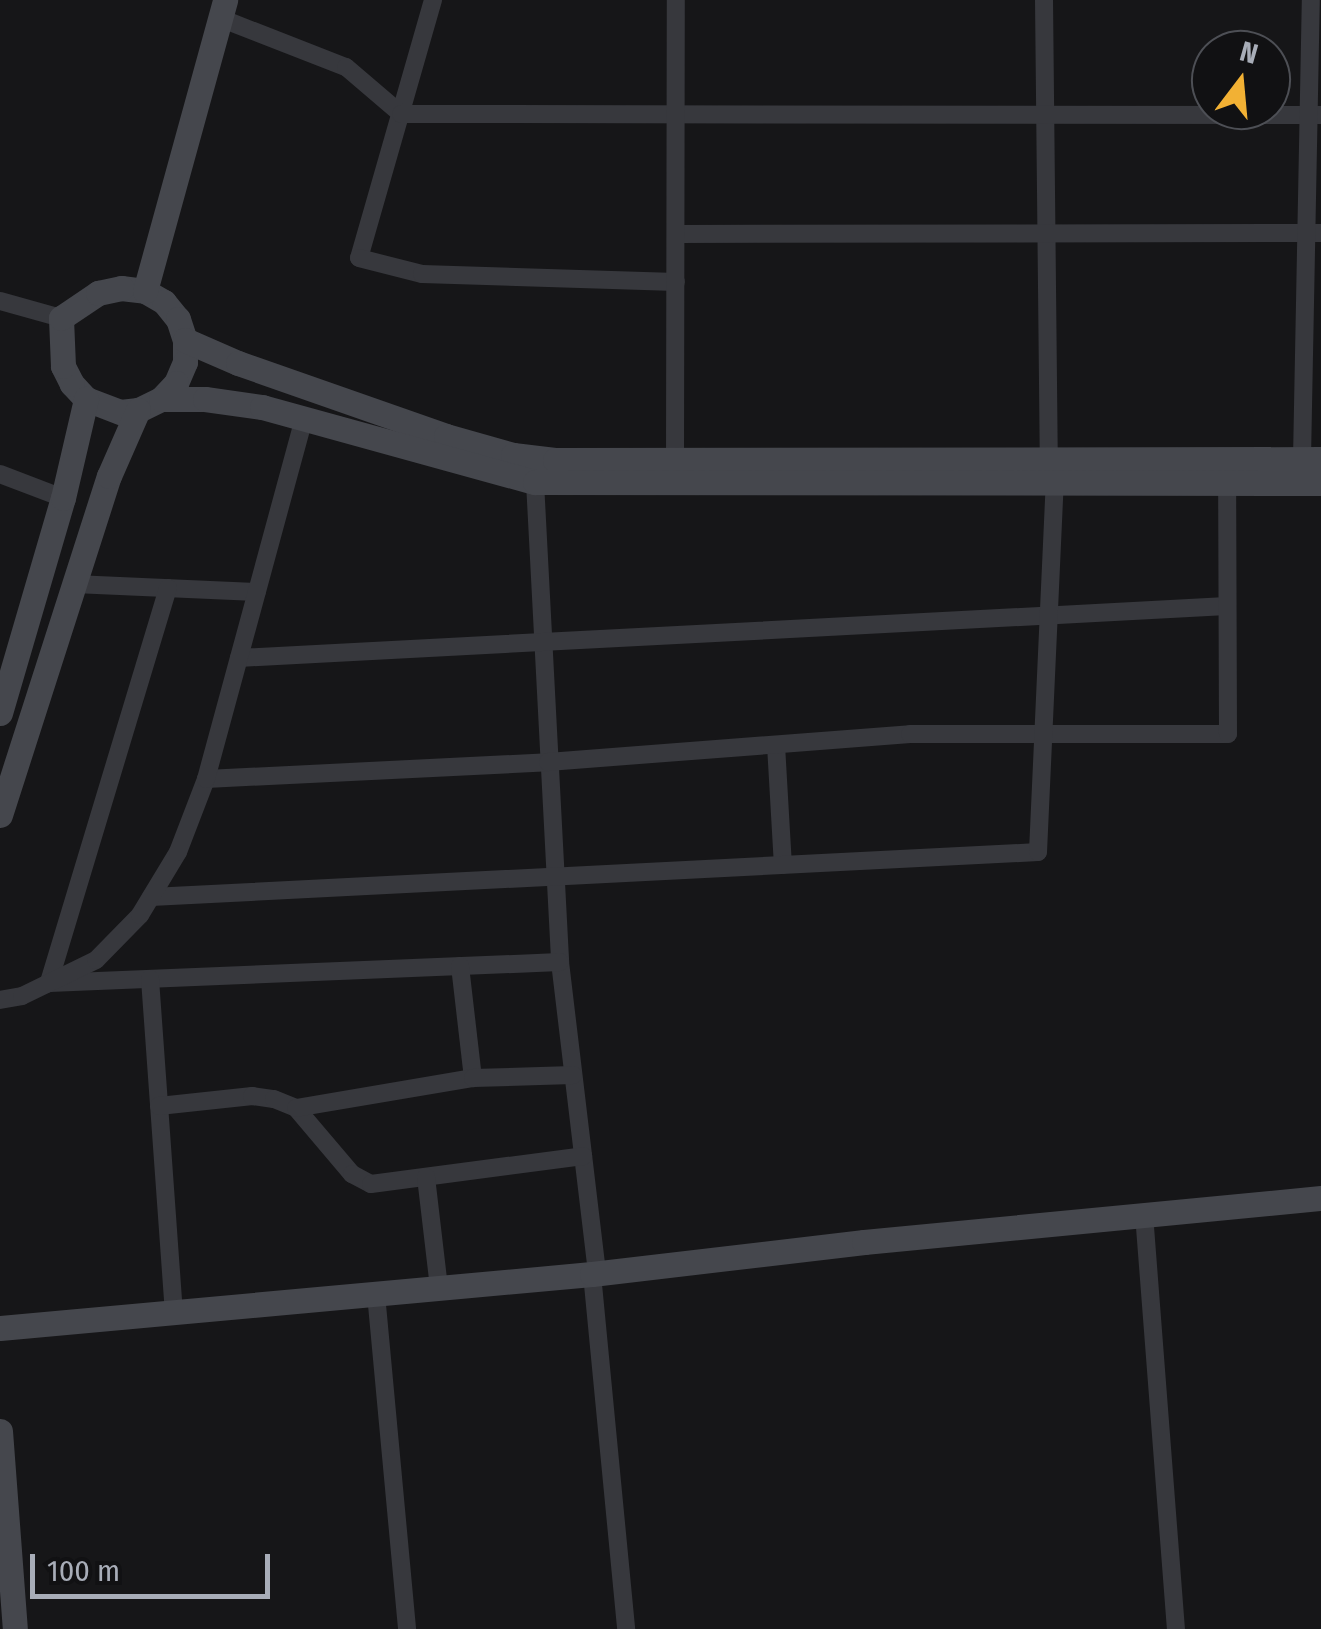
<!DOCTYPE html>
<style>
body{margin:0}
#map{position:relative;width:1321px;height:1629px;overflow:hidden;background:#161618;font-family:"Fira Sans Condensed",sans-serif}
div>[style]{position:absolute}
.street>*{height:18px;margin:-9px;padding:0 9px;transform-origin:9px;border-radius:9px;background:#37383d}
.secondary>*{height:25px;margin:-12.5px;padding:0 12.5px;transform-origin:12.5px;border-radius:12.5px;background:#45474d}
span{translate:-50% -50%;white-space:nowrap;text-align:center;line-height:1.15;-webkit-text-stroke:8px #111113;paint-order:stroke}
.north{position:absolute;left:1191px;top:30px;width:100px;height:100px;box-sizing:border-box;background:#111113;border:2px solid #4d4f55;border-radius:50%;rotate:16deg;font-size:28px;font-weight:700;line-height:40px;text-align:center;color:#a8adb8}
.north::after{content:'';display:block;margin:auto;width:35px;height:45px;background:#f2b134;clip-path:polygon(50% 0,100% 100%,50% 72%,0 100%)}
.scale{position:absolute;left:30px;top:1554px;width:240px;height:45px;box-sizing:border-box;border:5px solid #a8adb8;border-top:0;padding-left:12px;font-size:30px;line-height:35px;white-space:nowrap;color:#a8adb8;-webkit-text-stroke:8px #111113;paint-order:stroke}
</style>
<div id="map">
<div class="street">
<i style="left:433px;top:0;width:268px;rotate:106deg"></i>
<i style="left:359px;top:258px;width:65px;rotate:14.3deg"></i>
<i style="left:422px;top:274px;width:254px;rotate:1.8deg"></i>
<i style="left:1044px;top:0;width:458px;rotate:89.4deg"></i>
<i style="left:220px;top:18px;width:135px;rotate:21.3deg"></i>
<i style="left:346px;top:67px;width:72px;rotate:40.5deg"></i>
<i style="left:401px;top:114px;width:920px;rotate:0.06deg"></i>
<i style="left:676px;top:234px;width:645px;rotate:-0.09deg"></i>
<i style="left:0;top:301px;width:63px;rotate:15.6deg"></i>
<i style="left:675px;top:459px;width:459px;rotate:-89.9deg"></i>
<i style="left:1302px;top:459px;width:459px;rotate:-88.9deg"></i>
<i style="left:0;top:474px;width:67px;rotate:20.9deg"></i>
<i style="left:535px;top:482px;width:481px;rotate:87deg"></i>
<i style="left:560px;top:962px;width:314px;rotate:83.2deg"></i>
<i style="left:74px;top:584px;width:183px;rotate:2.5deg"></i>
<i style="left:168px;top:588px;width:413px;rotate:106.8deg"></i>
<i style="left:49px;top:983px;width:511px;rotate:-2.35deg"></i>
<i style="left:239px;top:658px;width:989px;rotate:-3.01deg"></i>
<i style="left:776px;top:745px;width:120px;rotate:86.7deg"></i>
<i style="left:206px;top:779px;width:342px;rotate:-2.8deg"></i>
<i style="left:548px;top:762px;width:363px;rotate:-4.4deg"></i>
<i style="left:910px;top:734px;width:318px"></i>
<i style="left:1228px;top:734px;width:250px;rotate:-90.2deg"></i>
<i style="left:151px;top:897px;width:888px;rotate:-2.9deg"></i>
<i style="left:1038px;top:852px;width:368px;rotate:-87.4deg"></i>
<i style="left:460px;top:966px;width:113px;rotate:83.4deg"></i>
<i style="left:150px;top:979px;width:334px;rotate:85.9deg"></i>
<i style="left:0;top:1000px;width:22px;rotate:-10deg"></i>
<i style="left:22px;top:996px;width:82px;rotate:-25.9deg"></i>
<i style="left:96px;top:960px;width:63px;rotate:-45.6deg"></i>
<i style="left:140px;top:915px;width:74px;rotate:-58.9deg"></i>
<i style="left:178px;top:852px;width:78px;rotate:-69deg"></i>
<i style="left:206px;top:779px;width:373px;rotate:-74.8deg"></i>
<i style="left:159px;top:1106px;width:94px;rotate:-6.1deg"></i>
<i style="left:252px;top:1096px;width:22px;rotate:8deg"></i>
<i style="left:274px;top:1099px;width:24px;rotate:22deg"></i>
<i style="left:296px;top:1108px;width:87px;rotate:49.7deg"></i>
<i style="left:352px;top:1174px;width:21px;rotate:28deg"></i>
<i style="left:371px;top:1184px;width:214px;rotate:-7.5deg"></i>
<i style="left:296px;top:1108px;width:180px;rotate:-9.6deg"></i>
<i style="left:473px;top:1078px;width:100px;rotate:-1.7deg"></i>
<i style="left:426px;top:1177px;width:112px;rotate:83.3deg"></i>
<i style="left:1144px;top:1214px;width:416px;rotate:85.6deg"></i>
<i style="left:592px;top:1274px;width:357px;rotate:84.5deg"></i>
<i style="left:376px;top:1294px;width:336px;rotate:84.7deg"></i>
</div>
<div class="secondary">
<i style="left:121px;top:288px;width:24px;rotate:7deg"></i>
<i style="left:145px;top:291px;width:22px;rotate:30deg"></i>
<i style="left:164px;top:302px;width:22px;rotate:51deg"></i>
<i style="left:178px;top:319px;width:22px;rotate:72deg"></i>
<i style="left:185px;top:340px;width:22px;rotate:90deg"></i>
<i style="left:185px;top:362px;width:23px;rotate:113deg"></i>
<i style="left:176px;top:383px;width:22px;rotate:133deg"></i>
<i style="left:161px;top:399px;width:25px;rotate:154deg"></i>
<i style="left:138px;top:410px;width:18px;rotate:174deg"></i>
<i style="left:120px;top:412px;width:36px;rotate:-159deg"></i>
<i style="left:86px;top:399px;width:21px;rotate:-133deg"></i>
<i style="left:72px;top:384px;width:20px;rotate:-117deg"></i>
<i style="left:63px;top:366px;width:48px;rotate:-92.4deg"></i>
<i style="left:61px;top:318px;width:45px;rotate:-34deg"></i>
<i style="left:98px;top:293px;width:24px;rotate:-12deg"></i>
<i style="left:145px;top:291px;width:302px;rotate:-74.6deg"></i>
<i style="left:185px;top:340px;width:58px;rotate:23.5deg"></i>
<i style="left:238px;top:363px;width:220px;rotate:19.3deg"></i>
<i style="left:446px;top:436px;width:70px;rotate:15.8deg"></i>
<i style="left:513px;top:455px;width:42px;rotate:6.8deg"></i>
<i style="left:555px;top:460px;width:766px;rotate:-0.07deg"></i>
<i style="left:161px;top:399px;width:44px"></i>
<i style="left:205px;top:399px;width:58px;rotate:8deg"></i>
<i style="left:262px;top:407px;width:283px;rotate:15.4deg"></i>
<i style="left:535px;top:482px;width:786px;rotate:0.07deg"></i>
<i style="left:0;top:713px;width:224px;rotate:-73.7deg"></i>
<i style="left:63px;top:498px;width:102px;rotate:-76.9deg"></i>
<i style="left:0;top:815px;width:356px;rotate:-72.2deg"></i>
<i style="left:109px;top:476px;width:72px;rotate:-66.3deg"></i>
<i style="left:0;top:1328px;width:594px;rotate:-5.21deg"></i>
<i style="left:592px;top:1274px;width:274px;rotate:-6.7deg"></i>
<i style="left:864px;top:1242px;width:459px;rotate:-5.5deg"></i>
<i style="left:0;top:1431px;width:199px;rotate:85.7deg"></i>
</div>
<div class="north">N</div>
<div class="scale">100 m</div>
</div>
